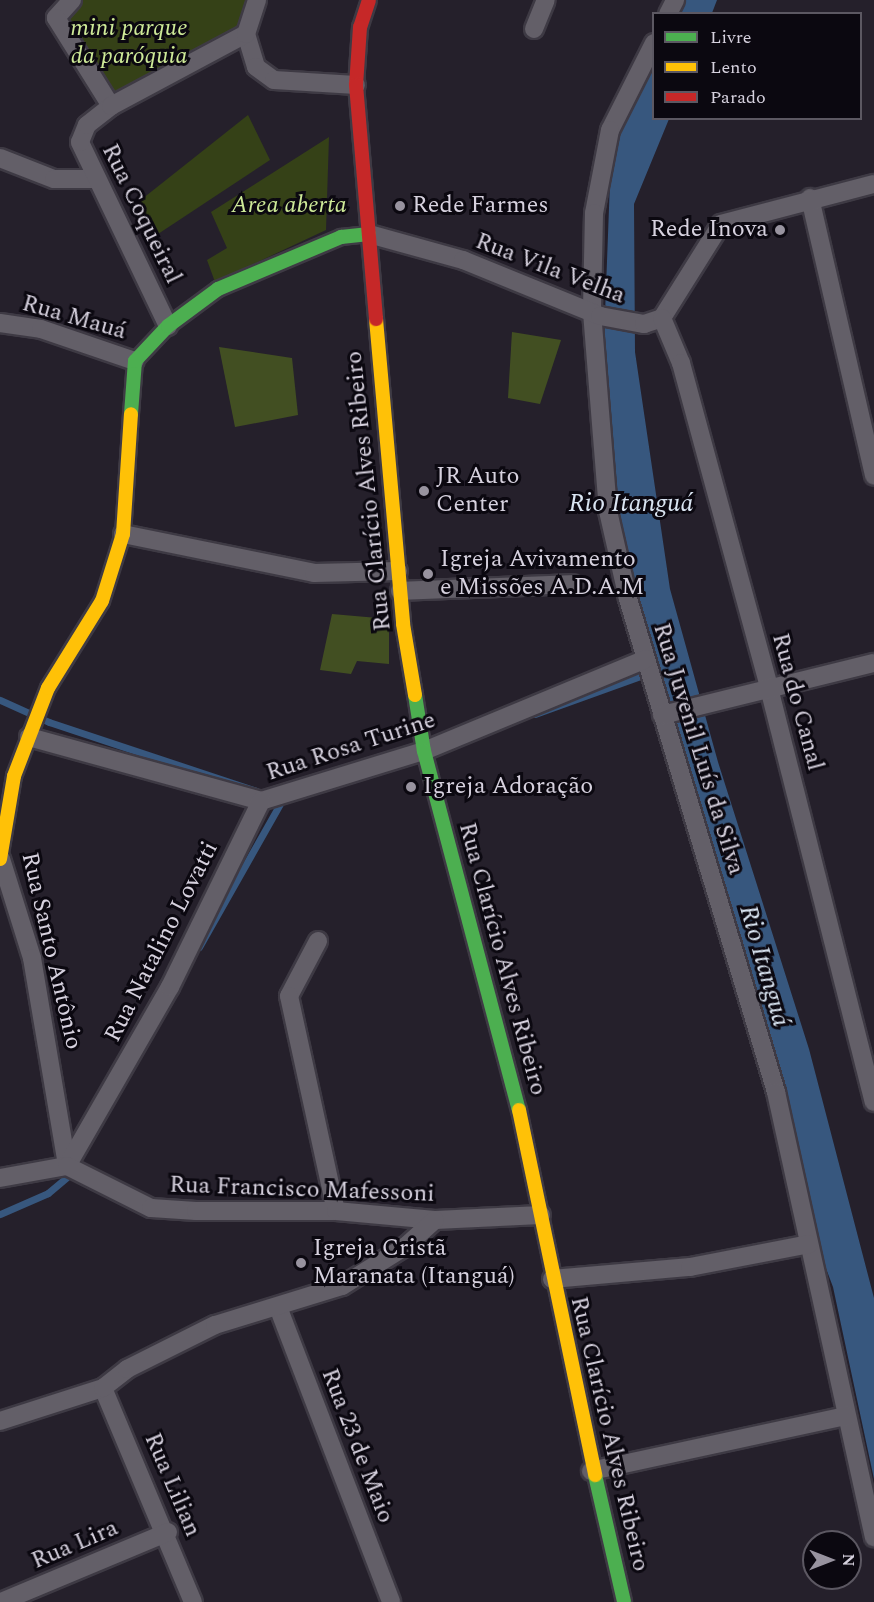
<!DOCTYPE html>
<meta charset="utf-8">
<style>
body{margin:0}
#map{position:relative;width:874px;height:1602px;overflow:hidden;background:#25202b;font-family:Spectral,serif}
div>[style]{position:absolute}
.green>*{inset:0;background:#354117}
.forest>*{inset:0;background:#424f22}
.water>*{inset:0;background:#37577e}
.stream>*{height:7px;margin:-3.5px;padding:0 3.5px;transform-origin:3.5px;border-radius:3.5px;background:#37577e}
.roads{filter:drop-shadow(2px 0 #3e3a44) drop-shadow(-2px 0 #3e3a44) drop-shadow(0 2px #3e3a44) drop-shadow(0 -2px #3e3a44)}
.street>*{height:18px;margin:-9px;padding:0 9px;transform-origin:9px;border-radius:9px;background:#635f68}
.fast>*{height:14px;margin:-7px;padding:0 7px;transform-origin:7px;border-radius:7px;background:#4caf50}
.slow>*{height:14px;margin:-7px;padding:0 7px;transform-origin:7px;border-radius:7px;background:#ffc107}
.jam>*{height:14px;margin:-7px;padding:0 7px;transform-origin:7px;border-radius:7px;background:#c62828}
.dots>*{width:16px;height:16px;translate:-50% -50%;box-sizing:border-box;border:3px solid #0b0810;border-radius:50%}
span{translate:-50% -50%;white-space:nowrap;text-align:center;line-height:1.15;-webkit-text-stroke:6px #0b0810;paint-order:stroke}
.park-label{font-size:24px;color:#ceea98;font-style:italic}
.poi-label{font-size:24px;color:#d6d1de}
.left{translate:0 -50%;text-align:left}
.right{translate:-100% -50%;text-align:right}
.street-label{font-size:24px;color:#d6d1de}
.water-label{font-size:26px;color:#d9e4f1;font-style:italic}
.legend{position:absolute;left:652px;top:12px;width:210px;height:108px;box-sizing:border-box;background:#0b0810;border:2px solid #5c5862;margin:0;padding:8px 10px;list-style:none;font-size:18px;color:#d6d1de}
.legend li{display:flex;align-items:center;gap:12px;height:30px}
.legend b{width:30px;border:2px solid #5c5862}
.north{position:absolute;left:802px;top:1530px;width:60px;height:60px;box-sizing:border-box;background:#0b0810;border:2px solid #5c5862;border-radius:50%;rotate:90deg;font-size:16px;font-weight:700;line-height:24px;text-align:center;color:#d6d1de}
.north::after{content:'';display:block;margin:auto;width:21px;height:27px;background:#98939f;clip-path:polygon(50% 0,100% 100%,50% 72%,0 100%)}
</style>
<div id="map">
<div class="green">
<i style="clip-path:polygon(82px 0,249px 0,241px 31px,113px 100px,63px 17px)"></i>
<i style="clip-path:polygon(248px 115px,270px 160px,155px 236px,137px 203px)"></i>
<i style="clip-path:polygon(329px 137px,326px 230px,215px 282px,207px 260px,227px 248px,211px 212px)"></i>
</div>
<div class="forest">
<i style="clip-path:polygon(512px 332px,561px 340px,540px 404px,508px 398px)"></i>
<i style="clip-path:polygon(219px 347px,292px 358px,298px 415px,235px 427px)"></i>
<i style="clip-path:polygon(332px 614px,389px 619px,389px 664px,357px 661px,351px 674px,320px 670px)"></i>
</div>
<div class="water">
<i style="clip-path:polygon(674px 0,717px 0,712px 13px,667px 14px)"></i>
<i style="clip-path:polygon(653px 42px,654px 118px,669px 119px,634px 204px,635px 352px,670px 589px,718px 762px,809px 1049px,874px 1298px,874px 1479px,833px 1287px,810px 1226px,647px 657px,600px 447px,611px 155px)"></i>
</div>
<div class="stream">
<i style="left:0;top:700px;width:54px;rotate:24.2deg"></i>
<i style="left:49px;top:722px;width:219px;rotate:18.4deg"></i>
<i style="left:535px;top:714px;width:121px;rotate:-19.8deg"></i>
<i style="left:199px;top:947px;width:172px;rotate:-60.5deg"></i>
<i style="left:0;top:1214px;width:52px;rotate:-23.6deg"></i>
<i style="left:48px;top:1193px;width:34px;rotate:-40deg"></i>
</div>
<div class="roads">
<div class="street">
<i style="left:72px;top:0;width:24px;rotate:132deg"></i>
<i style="left:56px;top:18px;width:104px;rotate:58deg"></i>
<i style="left:668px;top:14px;width:16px;rotate:-63deg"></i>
<i style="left:534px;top:29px;width:31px;rotate:-68deg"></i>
<i style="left:246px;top:34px;width:34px;rotate:73deg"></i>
<i style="left:256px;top:67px;width:22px;rotate:36deg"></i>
<i style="left:274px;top:80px;width:82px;rotate:3.5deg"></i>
<i style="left:654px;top:43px;width:97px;rotate:116.8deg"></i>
<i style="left:610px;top:130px;width:85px;rotate:100.9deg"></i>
<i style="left:594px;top:213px;width:99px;rotate:91.2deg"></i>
<i style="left:592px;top:312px;width:200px;rotate:85.4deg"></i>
<i style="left:608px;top:511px;width:90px;rotate:77.2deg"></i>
<i style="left:628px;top:599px;width:515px;rotate:73.29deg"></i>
<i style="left:776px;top:1092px;width:456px;rotate:77.6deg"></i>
<i style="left:0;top:158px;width:58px;rotate:21.3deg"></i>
<i style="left:54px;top:179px;width:42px"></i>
<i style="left:810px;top:198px;width:285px;rotate:77deg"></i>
<i style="left:369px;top:234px;width:98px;rotate:15.5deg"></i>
<i style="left:463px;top:260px;width:148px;rotate:22.2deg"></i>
<i style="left:600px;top:316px;width:45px;rotate:10.3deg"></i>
<i style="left:644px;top:324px;width:19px;rotate:-18deg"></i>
<i style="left:662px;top:318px;width:111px;rotate:-57.9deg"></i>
<i style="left:721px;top:224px;width:158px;rotate:-14.7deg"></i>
<i style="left:662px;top:318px;width:49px;rotate:67.1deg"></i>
<i style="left:681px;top:363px;width:337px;rotate:74.8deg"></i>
<i style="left:769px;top:688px;width:427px;rotate:75.8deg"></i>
<i style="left:0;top:323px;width:41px;rotate:8.3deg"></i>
<i style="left:41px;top:329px;width:99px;rotate:18.8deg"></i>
<i style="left:168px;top:326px;width:204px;rotate:-115.6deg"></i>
<i style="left:80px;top:142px;width:18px;rotate:-68deg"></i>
<i style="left:87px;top:125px;width:31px;rotate:-38deg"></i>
<i style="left:111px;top:106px;width:153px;rotate:-28.1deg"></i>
<i style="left:246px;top:34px;width:36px;rotate:-72deg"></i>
<i style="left:123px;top:534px;width:195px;rotate:11.5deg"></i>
<i style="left:314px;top:573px;width:84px;rotate:-1.4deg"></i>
<i style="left:400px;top:591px;width:173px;rotate:-2.3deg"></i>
<i style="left:662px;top:715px;width:218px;rotate:-13.8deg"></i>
<i style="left:29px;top:737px;width:241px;rotate:15.4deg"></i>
<i style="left:261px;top:801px;width:170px;rotate:-17.1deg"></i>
<i style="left:424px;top:751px;width:240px;rotate:-22.5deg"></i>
<i style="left:1px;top:859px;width:104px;rotate:72.6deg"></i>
<i style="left:32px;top:958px;width:211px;rotate:80.4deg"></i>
<i style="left:318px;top:941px;width:62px;rotate:117.8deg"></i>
<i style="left:289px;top:996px;width:220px;rotate:77.7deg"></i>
<i style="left:67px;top:1166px;width:207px;rotate:-60.1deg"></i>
<i style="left:170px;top:987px;width:207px;rotate:-63.9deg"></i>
<i style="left:0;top:1178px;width:68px;rotate:-10.2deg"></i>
<i style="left:67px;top:1166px;width:94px;rotate:26.6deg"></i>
<i style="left:151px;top:1208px;width:45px;rotate:3.8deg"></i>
<i style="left:196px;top:1211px;width:140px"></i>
<i style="left:336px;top:1211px;width:99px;rotate:5.2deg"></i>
<i style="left:435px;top:1220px;width:106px;rotate:-2.7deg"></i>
<i style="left:552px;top:1279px;width:139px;rotate:-5deg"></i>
<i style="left:690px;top:1267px;width:121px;rotate:-10.9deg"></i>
<i style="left:278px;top:1307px;width:316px;rotate:69deg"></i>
<i style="left:103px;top:1388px;width:232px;rotate:67.2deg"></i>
<i style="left:0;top:1421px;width:108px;rotate:-17.8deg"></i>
<i style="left:103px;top:1388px;width:31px;rotate:-38deg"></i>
<i style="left:127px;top:1369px;width:98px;rotate:-26.6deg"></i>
<i style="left:215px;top:1325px;width:133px;rotate:-17.1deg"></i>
<i style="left:342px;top:1286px;width:75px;rotate:-32deg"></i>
<i style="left:406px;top:1246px;width:39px;rotate:-42deg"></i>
<i style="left:591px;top:1471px;width:261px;rotate:-12.2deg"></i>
<i style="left:1px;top:1602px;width:181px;rotate:-22.7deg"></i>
</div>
<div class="fast">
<i style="left:131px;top:414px;width:53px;rotate:-85.7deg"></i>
<i style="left:135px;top:361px;width:48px;rotate:-46.7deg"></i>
<i style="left:168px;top:326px;width:62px;rotate:-36.5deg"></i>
<i style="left:218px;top:289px;width:134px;rotate:-22.9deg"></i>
<i style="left:341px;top:237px;width:28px;rotate:-6deg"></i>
<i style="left:415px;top:695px;width:57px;rotate:80.9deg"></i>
<i style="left:424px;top:751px;width:371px;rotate:75.2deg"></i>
<i style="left:595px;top:1475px;width:130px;rotate:77.1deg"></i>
</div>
<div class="slow">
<i style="left:376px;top:319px;width:306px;rotate:84.9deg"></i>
<i style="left:403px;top:624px;width:72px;rotate:80.4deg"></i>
<i style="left:0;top:859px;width:84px;rotate:-80.4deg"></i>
<i style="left:14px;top:776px;width:94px;rotate:-68.9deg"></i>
<i style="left:48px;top:688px;width:102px;rotate:-58.2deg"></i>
<i style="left:102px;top:601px;width:70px;rotate:-72.6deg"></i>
<i style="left:123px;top:534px;width:120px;rotate:-86.2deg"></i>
<i style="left:519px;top:1110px;width:373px;rotate:78.2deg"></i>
</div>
<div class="jam">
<i style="left:369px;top:0;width:28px;rotate:108deg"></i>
<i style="left:360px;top:27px;width:58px;rotate:93.9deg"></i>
<i style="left:356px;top:85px;width:235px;rotate:85.1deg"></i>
</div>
</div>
<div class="dots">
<i style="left:400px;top:206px;background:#98939f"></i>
<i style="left:780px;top:230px;background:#98939f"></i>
<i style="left:424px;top:491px;background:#98939f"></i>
<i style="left:428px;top:574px;background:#98939f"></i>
<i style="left:411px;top:787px;background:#98939f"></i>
<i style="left:301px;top:1263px;background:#98939f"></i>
</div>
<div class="park-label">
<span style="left:129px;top:43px">mini parque<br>da paróquia</span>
<span style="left:289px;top:206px">Area aberta</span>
</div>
<div class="poi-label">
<span class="left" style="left:412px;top:206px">Rede Farmes</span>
<span class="right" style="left:768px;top:230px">Rede Inova</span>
<span class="left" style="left:436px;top:491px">JR Auto<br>Center</span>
<span class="left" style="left:440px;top:574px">Igreja Avivamento<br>e Missões A.D.A.M</span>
<span class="left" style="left:423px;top:787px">Igreja Adoração</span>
<span class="left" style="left:313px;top:1263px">Igreja Cristã<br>Maranata (Itanguá)</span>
</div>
<div class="street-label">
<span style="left:141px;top:214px;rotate:64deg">Rua Coqueiral</span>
<span style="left:550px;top:269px;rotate:21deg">Rua Vila Velha</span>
<span style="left:74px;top:318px;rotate:16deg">Rua Mauá</span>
<span style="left:369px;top:491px;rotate:-96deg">Rua Clarício Alves Ribeiro</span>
<span style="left:797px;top:702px;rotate:75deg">Rua do Canal</span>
<span style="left:351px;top:747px;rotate:-18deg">Rua Rosa Turine</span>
<span style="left:698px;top:749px;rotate:73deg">Rua Juvenil Luís da Silva</span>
<span style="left:162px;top:942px;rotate:-63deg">Rua Natalino Lovatti</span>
<span style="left:51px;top:951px;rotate:77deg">Rua Santo Antônio</span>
<span style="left:502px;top:959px;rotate:75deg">Rua Clarício Alves Ribeiro</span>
<span style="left:302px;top:1190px;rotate:2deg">Rua Francisco Mafessoni</span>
<span style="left:609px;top:1434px;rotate:77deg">Rua Clarício Alves Ribeiro</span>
<span style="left:357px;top:1446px;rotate:69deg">Rua 23 de Maio</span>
<span style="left:172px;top:1485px;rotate:67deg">Rua Lilian</span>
<span style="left:75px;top:1545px;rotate:-23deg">Rua Lira</span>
</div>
<div class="water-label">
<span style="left:631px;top:504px">Rio Itanguá</span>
<span style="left:764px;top:966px;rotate:74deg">Rio Itanguá</span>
</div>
<ul class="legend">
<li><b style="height:8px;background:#4caf50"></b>Livre</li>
<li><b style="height:8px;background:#ffc107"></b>Lento</li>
<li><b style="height:8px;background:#c62828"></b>Parado</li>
</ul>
<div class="north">N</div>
</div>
